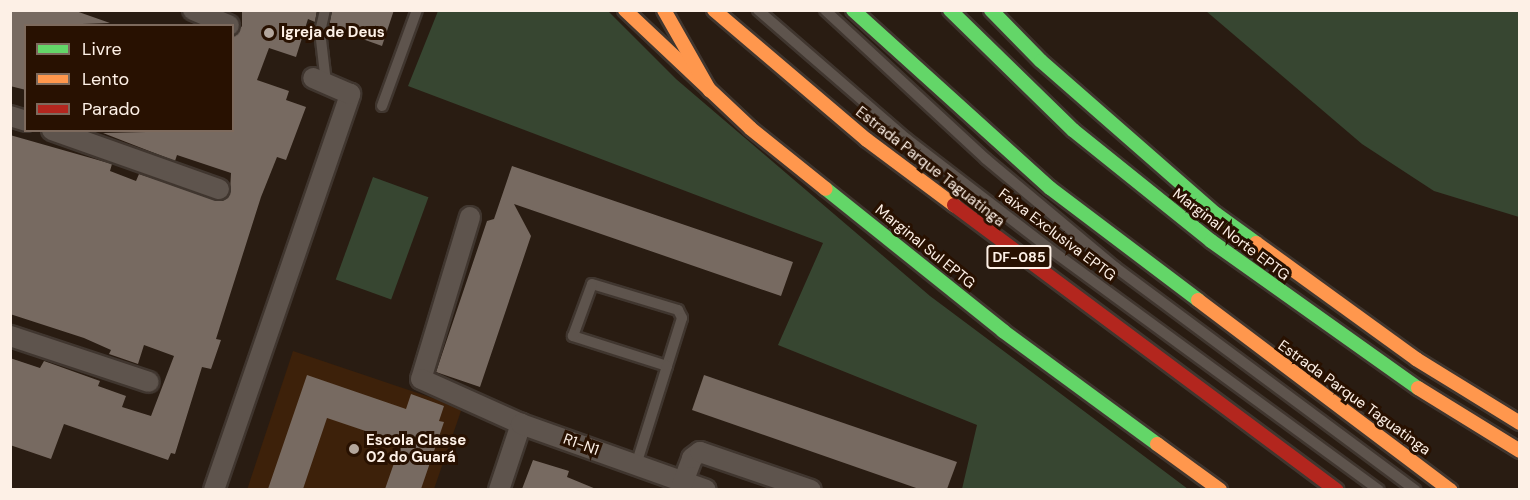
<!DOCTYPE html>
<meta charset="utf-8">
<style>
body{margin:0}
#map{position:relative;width:1530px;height:500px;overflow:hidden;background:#291c12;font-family:"DM Sans",sans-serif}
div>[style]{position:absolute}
.built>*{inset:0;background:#3d210a}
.green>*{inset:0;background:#374631;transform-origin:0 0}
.building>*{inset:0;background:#776a61}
.roads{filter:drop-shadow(2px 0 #40362f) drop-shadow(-2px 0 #40362f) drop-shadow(0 2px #40362f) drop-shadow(0 -2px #40362f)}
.lane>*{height:10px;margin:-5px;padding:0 5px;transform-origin:5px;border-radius:5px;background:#5e544d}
.street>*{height:20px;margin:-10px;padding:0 10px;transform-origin:10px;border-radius:10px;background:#5e544d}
.fast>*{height:14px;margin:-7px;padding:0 7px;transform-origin:7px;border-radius:7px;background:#63d668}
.slow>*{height:14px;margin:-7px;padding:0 7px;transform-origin:7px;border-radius:7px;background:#ff974d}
.jam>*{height:14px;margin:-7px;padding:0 7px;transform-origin:7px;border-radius:7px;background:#b3261e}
.dots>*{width:16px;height:16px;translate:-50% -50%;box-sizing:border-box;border:3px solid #281101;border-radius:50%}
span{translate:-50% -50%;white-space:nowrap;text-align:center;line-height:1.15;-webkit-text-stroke:6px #281101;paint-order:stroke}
.shield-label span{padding:2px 4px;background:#281101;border:2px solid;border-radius:4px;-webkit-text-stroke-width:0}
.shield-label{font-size:14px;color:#fdf0e6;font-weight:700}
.poi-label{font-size:15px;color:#fdf0e6;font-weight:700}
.left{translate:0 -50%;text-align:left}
.street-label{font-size:15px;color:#fdf0e6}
.frame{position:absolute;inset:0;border:12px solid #fdf0e6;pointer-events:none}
.legend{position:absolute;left:24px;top:24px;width:210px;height:108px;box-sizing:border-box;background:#281101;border:2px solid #7d6a5d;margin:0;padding:8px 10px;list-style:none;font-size:18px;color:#fdf0e6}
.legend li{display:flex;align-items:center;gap:12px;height:30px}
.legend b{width:30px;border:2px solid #7d6a5d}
</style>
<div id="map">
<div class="built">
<i style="clip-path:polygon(293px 351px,462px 408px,434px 489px,247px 490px)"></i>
</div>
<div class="green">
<i style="clip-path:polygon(438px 11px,608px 11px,676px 79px,930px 296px,1188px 489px,962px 489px,977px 425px,778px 345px,823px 243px,408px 86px)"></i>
<i style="clip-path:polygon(1206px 11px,1519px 11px,1519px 217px,1434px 191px,1362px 144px)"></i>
<i style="left:373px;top:177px;width:59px;height:109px;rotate:20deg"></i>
</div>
<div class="building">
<i style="clip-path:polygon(10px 10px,73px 10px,110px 23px,26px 26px,26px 90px,10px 86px)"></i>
<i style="clip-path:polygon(242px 10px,317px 10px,315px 22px,308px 19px,296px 57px,269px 48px,257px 80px,289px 91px,286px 100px,306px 107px,286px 160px,277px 157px,261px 197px,216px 339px,221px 340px,211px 369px,202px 367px,175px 454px,171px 453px,168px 460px,64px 424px,51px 459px,10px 445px,10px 358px,40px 368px,44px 361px,100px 381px,98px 386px,126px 396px,122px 407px,151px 416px,174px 356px,144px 345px,138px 364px,109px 354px,111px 350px,84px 338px,10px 314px,10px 135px,112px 164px,110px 171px,136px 181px,139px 174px,223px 201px,230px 192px,231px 173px,177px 155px,175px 161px,103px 133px,232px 130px,232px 39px,242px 26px)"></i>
<i style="clip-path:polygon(332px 10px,394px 10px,382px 46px,329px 27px)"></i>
<i style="clip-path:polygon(512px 166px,793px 262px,781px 296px,514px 204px,531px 236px,480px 387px,436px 372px,487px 221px,494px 219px)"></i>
<i style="clip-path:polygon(307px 375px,406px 409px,411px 394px,444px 406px,439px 421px,444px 422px,421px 489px,385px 489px,401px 443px,327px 418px,303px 489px,268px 489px)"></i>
<i style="clip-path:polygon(704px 375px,957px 462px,947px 489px,919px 489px,692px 410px)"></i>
<i style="clip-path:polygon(533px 460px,569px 471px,567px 477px,596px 489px,522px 489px)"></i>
</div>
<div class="roads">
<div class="lane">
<i style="left:325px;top:10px;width:22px;rotate:103deg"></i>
<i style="left:320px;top:31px;width:52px;rotate:83.4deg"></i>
<i style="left:758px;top:10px;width:197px;rotate:40.9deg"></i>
<i style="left:907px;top:139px;width:177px;rotate:37.6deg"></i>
<i style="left:1047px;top:247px;width:411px;rotate:36.2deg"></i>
<i style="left:825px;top:10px;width:219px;rotate:42.8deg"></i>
<i style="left:986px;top:159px;width:168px;rotate:39.9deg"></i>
<i style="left:1115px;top:267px;width:374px;rotate:36.6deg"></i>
<i style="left:382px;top:106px;width:102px;rotate:-70deg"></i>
<i style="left:592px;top:284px;width:90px;rotate:16.8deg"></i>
<i style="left:678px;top:310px;width:9px;rotate:63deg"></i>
<i style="left:682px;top:318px;width:50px;rotate:107.4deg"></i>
<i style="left:667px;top:366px;width:99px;rotate:-162.3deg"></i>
<i style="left:573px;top:336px;width:55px;rotate:-69.9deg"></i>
<i style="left:636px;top:465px;width:104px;rotate:-72.6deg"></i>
</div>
<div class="street">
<i style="left:193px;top:10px;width:39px;rotate:23deg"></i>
<i style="left:10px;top:116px;width:17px;rotate:17deg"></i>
<i style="left:52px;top:130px;width:177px;rotate:19.5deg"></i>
<i style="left:470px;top:217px;width:169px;rotate:106.8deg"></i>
<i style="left:421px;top:379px;width:110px;rotate:24.2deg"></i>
<i style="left:10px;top:336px;width:146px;rotate:18.3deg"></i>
<i style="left:214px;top:490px;width:419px;rotate:-71deg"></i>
<i style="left:350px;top:94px;width:40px;rotate:-156.6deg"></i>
<i style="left:499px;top:490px;width:70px;rotate:-71.6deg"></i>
<i style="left:521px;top:424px;width:196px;rotate:19.6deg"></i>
<i style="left:680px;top:490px;width:34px;rotate:-69deg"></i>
<i style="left:692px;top:458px;width:10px;rotate:-37deg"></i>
<i style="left:700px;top:452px;width:117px;rotate:18.9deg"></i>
</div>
<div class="fast">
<i style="left:853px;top:10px;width:266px;rotate:42.1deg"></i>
<i style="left:1050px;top:188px;width:186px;rotate:37.1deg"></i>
<i style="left:950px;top:10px;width:172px;rotate:44.3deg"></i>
<i style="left:1073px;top:130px;width:177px;rotate:38.8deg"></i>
<i style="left:1211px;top:241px;width:254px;rotate:35.4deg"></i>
<i style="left:991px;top:10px;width:71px;rotate:45.6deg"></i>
<i style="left:1041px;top:61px;width:232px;rotate:41.2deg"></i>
<i style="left:1216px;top:214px;width:49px;rotate:35.9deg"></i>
<i style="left:826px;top:189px;width:227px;rotate:38.7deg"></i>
<i style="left:1003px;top:331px;width:191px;rotate:36.3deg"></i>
</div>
<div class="slow">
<i style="left:625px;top:10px;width:172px;rotate:43.3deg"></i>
<i style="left:750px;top:128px;width:97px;rotate:38.8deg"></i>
<i style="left:664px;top:10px;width:93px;rotate:60.4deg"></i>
<i style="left:714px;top:10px;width:201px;rotate:40.4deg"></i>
<i style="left:867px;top:140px;width:109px;rotate:36.8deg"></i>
<i style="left:1256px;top:243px;width:198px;rotate:35.9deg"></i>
<i style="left:1416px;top:359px;width:122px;rotate:31.6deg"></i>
<i style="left:1198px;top:300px;width:316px;rotate:37deg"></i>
<i style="left:1418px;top:388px;width:120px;rotate:31.7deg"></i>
<i style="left:1157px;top:444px;width:78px;rotate:36.1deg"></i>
</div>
<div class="jam">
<i style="left:954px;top:205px;width:477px;rotate:36.7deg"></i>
</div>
</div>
<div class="dots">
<i style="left:269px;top:33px;background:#b3a69c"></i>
<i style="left:354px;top:449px;background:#b3a69c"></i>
</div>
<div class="shield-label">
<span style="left:1019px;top:257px">DF-085</span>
</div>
<div class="poi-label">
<span class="left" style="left:281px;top:33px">Igreja de Deus</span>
<span class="left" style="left:366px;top:449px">Escola Classe<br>02 do Guará</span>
</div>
<div class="street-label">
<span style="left:930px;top:167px;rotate:38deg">Estrada Parque Taguatinga</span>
<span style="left:1057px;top:235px;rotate:37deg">Faixa Exclusiva EPTG</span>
<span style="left:1231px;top:235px;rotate:37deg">Marginal Norte EPTG</span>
<span style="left:925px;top:247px;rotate:39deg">Marginal Sul EPTG</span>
<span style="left:1354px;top:398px;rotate:36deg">Estrada Parque Taguatinga</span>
<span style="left:581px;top:445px;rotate:20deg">R1-N1</span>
</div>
<div class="frame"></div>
<ul class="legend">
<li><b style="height:8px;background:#63d668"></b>Livre</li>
<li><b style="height:8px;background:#ff974d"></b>Lento</li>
<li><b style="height:8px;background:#b3261e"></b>Parado</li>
</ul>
</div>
